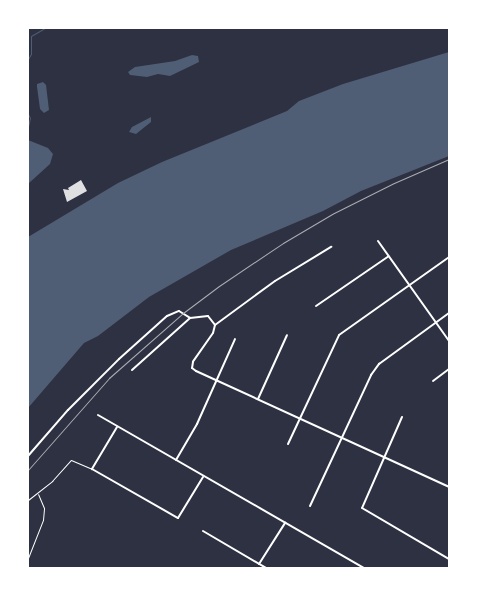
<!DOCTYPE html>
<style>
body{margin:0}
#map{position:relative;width:477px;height:596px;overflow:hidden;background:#2d3142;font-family:"Sofia Sans Condensed",sans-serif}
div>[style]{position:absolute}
.water>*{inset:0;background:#4f5d75}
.stream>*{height:1px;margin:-0.5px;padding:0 0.5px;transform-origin:0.5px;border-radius:0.5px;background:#4f5d75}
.building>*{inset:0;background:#e0e0e3}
.path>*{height:1px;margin:-0.5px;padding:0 0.5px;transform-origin:0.5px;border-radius:0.5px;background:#fff}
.minor>*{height:2px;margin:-1px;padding:0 1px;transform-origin:1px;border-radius:1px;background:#fff}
.rail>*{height:1px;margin:-0.5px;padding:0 0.5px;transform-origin:0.5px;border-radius:0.5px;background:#abadb3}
span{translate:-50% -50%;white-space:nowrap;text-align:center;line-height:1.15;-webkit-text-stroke:3px #fff;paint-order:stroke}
.frame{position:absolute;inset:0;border:29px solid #fff;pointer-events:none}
</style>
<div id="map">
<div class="water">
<i style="clip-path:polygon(449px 52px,449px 156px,361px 191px,323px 211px,231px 250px,149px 297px,98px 336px,84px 343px,28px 408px,28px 237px,118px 183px,162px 162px,287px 111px,299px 101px,343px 84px)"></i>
<i style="clip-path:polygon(192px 55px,198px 56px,199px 62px,170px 76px,158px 74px,147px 77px,130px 75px,128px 72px,135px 67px,175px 61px)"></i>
<i style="clip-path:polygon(43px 82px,46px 85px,49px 110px,44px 113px,40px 109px,37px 87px,37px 84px)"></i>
<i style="clip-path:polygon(151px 117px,151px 122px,136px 134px,129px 132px,132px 127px)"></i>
<i style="clip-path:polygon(28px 140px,48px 148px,53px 154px,50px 164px,28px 184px)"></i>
</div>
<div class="stream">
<i style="left:28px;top:59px;width:6px;rotate:-59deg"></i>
<i style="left:31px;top:54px;width:18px;rotate:-90deg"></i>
<i style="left:31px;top:36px;width:16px;rotate:-30deg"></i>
<i style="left:28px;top:114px;width:4px;rotate:63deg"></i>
<i style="left:30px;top:118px;width:9px;rotate:103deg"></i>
</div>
<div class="building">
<i style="clip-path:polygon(81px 180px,87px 191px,67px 202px,63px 189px,69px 190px,68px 188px)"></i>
</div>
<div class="path">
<i style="left:28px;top:500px;width:31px;rotate:-38deg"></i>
<i style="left:52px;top:481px;width:28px;rotate:-48deg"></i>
<i style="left:71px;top:460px;width:21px;rotate:23deg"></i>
<i style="left:28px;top:558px;width:41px;rotate:-68.5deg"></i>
<i style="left:43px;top:520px;width:12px;rotate:-85deg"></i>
<i style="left:44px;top:508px;width:15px;rotate:-113deg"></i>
</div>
<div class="minor">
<i style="left:378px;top:241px;width:123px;rotate:54.6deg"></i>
<i style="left:316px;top:306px;width:88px;rotate:-34.4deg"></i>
<i style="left:215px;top:325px;width:74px;rotate:-36.3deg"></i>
<i style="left:275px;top:281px;width:66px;rotate:-31.3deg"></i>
<i style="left:132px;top:370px;width:78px;rotate:-41.9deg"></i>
<i style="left:433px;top:381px;width:20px;rotate:-37deg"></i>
<i style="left:258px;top:399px;width:70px;rotate:-65.6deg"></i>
<i style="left:98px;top:415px;width:307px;rotate:29.9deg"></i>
<i style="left:402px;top:417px;width:99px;rotate:113.7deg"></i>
<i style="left:362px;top:508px;width:101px;rotate:30.4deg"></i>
<i style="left:117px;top:427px;width:49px;rotate:120.8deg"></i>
<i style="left:92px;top:469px;width:99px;rotate:29.7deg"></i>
<i style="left:178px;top:518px;width:48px;rotate:-58.6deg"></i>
<i style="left:288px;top:444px;width:120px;rotate:-64.9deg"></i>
<i style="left:339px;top:335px;width:135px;rotate:-35.3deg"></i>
<i style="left:28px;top:456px;width:61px;rotate:-49deg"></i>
<i style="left:68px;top:410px;width:72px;rotate:-45deg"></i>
<i style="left:119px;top:359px;width:64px;rotate:-41.9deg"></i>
<i style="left:167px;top:316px;width:13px;rotate:-23deg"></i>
<i style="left:179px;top:311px;width:13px;rotate:32deg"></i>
<i style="left:190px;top:318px;width:18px;rotate:-6deg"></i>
<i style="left:208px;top:316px;width:11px;rotate:52deg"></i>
<i style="left:215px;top:325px;width:8px;rotate:104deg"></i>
<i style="left:213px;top:333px;width:35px;rotate:125deg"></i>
<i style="left:193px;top:362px;width:6px;rotate:99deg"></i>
<i style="left:192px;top:368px;width:5px;rotate:37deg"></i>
<i style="left:196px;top:371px;width:278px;rotate:24.6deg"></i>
<i style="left:176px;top:460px;width:42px;rotate:-59.7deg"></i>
<i style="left:197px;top:424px;width:93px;rotate:-65.9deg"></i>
<i style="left:310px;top:506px;width:145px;rotate:-65deg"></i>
<i style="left:371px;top:375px;width:14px;rotate:-54deg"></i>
<i style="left:379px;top:364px;width:87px;rotate:-36.1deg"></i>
<i style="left:203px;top:531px;width:73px;rotate:30.4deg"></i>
<i style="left:259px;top:564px;width:49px;rotate:-57.6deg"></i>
</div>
<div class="rail">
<i style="left:28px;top:470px;width:123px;rotate:-48.6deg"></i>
<i style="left:109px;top:378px;width:98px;rotate:-41.3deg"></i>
<i style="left:183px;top:313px;width:45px;rotate:-36.9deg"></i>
<i style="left:219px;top:286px;width:77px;rotate:-33.9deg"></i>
<i style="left:283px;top:243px;width:59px;rotate:-30.5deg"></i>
<i style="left:334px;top:213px;width:67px;rotate:-26.6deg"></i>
<i style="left:394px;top:183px;width:60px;rotate:-23.6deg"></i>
</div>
<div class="frame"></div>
</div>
